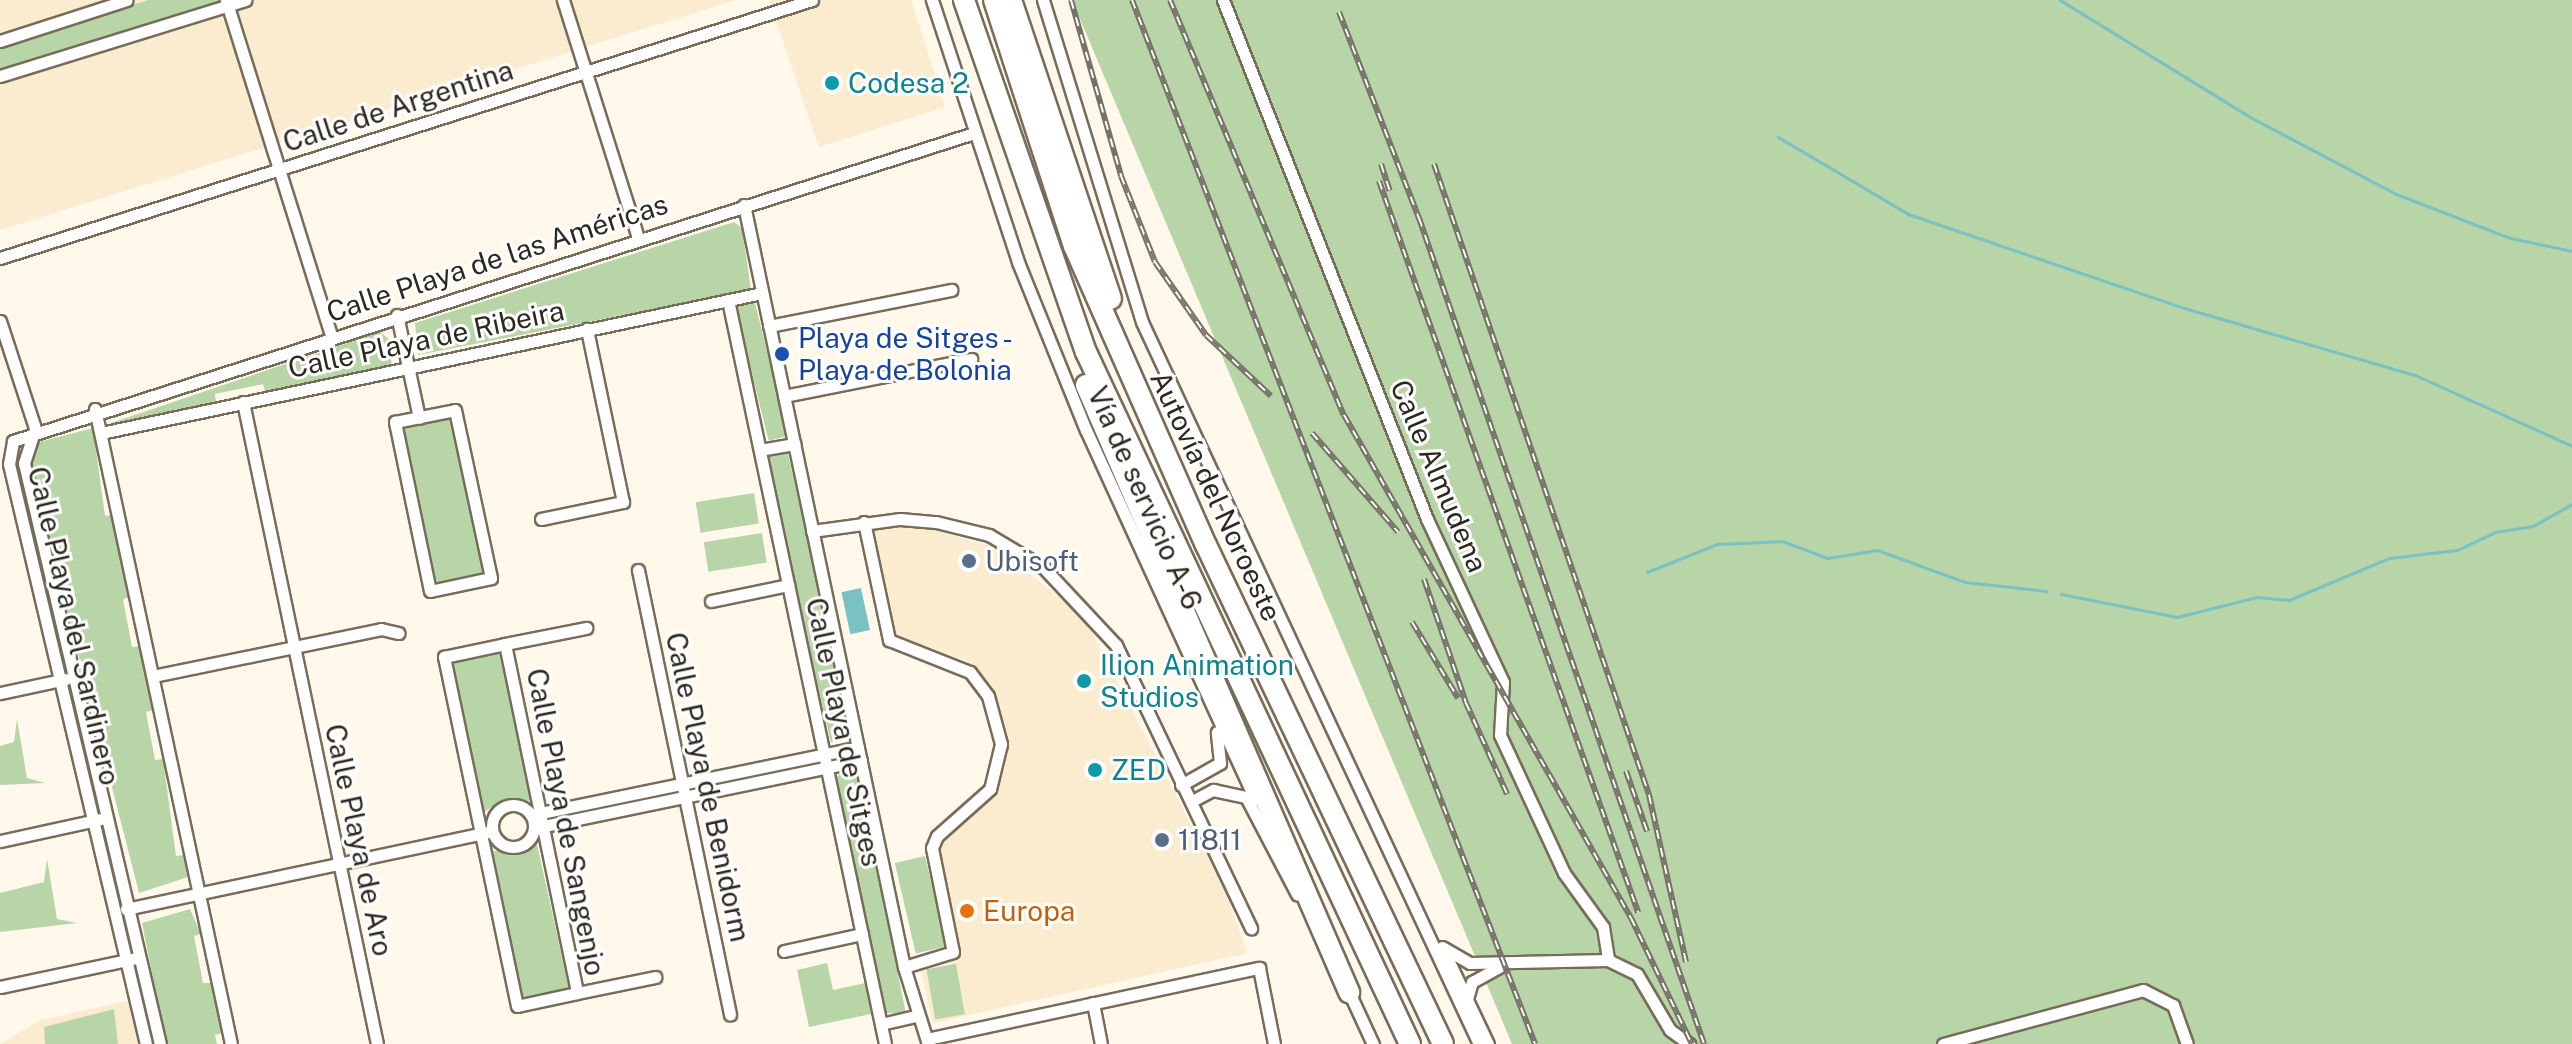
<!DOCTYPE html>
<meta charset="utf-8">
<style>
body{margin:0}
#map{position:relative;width:2572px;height:1044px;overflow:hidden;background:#fff8eb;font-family:"Public Sans",sans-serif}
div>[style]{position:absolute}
.built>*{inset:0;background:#fbebcf}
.green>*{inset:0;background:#b7d5a7;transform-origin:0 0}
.water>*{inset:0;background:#7ac1c4;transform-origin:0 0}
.stream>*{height:3px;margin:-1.5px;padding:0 1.5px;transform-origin:1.5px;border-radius:1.5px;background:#7ac1c4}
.roads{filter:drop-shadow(2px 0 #776c5a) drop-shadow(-2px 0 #776c5a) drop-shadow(0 2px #776c5a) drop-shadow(0 -2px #776c5a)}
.street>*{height:11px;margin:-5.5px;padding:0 5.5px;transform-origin:5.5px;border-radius:5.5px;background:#fff}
.street>.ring{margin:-5.5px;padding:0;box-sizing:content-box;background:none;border:11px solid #fff;border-radius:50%}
.highway>*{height:20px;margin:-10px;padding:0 10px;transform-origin:10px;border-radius:10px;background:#fff}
.rail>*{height:6px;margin-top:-3px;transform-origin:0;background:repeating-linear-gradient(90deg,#fff 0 9px,#777268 0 18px);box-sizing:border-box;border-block:2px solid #777268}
.dots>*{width:22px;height:22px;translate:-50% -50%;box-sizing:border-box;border:4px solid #fff;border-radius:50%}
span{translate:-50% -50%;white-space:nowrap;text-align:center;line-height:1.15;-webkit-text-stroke:6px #fff;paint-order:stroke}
.culture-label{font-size:28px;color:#0d838f}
.left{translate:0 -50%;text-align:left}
.street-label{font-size:28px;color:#2c2820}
.transit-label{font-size:28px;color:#164399}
.service-label{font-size:28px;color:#4e5e75}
.food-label{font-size:28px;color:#c56008}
</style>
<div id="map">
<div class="built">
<i style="clip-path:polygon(0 0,736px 0,0 230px)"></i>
<i style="clip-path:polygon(769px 0,911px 0,945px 107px,819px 147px)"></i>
<i style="clip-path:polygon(915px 525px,997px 548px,1085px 618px,1226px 893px,1247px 953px,933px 1023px,921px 971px,949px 964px,960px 945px,939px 846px,994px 797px,1009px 737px,989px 683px,967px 661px,895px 634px,874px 531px)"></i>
<i style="clip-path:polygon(131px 1000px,139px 1044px,0 1044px,41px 1020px)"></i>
</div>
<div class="green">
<i style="clip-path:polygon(148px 0,223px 0,0 70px,0 47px)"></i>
<i style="clip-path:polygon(1072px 0,2572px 0,2572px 1044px,1512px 1044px)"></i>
<i style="clip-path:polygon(734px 222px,742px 228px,751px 290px,418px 355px,415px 323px)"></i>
<i style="left:754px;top:299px;width:141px;height:20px;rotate:76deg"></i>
<i style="clip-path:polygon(380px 332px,393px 342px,391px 365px,265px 392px,263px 384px,215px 394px,216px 402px,108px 424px)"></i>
<i style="left:450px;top:417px;width:161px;height:48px;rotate:78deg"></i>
<i style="clip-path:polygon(93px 428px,105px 516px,113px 515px,131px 597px,123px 599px,132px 647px,141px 646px,154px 710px,146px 712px,155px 760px,163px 759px,176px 856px,183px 855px,188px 877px,139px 893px,30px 465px,39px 442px)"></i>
<i style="left:787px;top:450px;width:295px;height:23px;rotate:77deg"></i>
<i style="left:754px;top:493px;width:31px;height:59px;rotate:81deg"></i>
<i style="left:762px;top:533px;width:30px;height:59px;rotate:81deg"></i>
<i style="clip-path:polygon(500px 652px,532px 801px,504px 799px,484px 812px,452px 662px)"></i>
<i style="clip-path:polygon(17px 719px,27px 778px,45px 783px,0 785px,0 746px,14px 742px)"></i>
<i style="clip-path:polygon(846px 769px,857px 770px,906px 1014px,883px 1013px,835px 778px)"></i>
<i style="clip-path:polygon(536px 840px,569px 988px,523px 1000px,493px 851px,519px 853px)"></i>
<i style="left:925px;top:856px;width:93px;height:31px;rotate:77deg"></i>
<i style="clip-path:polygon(47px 859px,57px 919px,77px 923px,0 932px,0 893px,44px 882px)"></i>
<i style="clip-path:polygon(190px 909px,201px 934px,194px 936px,203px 983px,211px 983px,223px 1033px,215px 1035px,217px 1044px,166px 1044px,142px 923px)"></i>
<i style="clip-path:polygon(827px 963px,833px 990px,865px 983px,871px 1014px,809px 1027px,797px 970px)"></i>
<i style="left:956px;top:964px;width:51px;height:30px;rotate:80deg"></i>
<i style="clip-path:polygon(114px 1009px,118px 1044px,45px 1044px,44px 1027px)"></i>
</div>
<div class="water">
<i style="left:861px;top:588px;width:43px;height:20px;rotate:78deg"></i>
</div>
<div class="stream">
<i style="left:2060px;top:0;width:223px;rotate:31.6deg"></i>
<i style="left:2250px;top:117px;width:165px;rotate:27.8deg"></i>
<i style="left:2396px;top:194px;width:122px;rotate:21.1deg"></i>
<i style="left:2510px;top:238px;width:63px;rotate:11.8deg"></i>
<i style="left:1778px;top:137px;width:151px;rotate:30.6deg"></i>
<i style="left:1908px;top:214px;width:292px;rotate:18.8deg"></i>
<i style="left:2184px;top:308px;width:241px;rotate:16.2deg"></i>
<i style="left:2415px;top:375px;width:172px;rotate:24.3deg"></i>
<i style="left:1647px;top:572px;width:75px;rotate:-21.8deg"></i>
<i style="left:1717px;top:544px;width:65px;rotate:-2.6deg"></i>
<i style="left:1782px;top:541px;width:48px;rotate:20.7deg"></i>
<i style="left:1827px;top:558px;width:51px;rotate:-9.1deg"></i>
<i style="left:1877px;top:550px;width:94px;rotate:20deg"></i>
<i style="left:1965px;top:582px;width:82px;rotate:6.3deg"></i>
<i style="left:2061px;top:594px;width:118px;rotate:11.2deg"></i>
<i style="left:2177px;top:617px;width:82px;rotate:-14deg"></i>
<i style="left:2257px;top:597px;width:32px;rotate:5deg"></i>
<i style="left:2289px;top:600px;width:108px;rotate:-22.8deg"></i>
<i style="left:2389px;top:558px;width:68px;rotate:-6.7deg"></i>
<i style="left:2457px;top:550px;width:42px;rotate:-25.3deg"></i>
<i style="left:2495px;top:532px;width:38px;rotate:-9deg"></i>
<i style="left:2533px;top:526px;width:45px;rotate:-29.4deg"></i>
</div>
<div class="roads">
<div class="street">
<i style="left:226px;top:0;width:352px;rotate:72.6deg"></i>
<i style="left:563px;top:0;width:250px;rotate:72.5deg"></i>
<i style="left:932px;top:0;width:276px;rotate:71.8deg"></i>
<i style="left:1018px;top:262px;width:181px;rotate:68deg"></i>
<i style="left:1086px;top:430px;width:406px;rotate:65.4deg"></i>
<i style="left:1043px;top:0;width:337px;rotate:72.9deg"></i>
<i style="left:1142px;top:322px;width:797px;rotate:64.98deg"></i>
<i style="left:1223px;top:0;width:558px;rotate:68.54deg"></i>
<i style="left:1427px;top:519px;width:180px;rotate:65deg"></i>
<i style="left:1503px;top:682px;width:53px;rotate:93.2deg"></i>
<i style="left:1500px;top:735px;width:152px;rotate:65.1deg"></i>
<i style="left:1564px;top:873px;width:67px;rotate:54.2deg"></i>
<i style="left:1603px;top:927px;width:33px;rotate:81deg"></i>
<i style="left:0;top:41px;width:133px;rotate:-17.9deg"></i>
<i style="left:0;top:76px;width:257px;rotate:-17.2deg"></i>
<i style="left:744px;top:205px;width:779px;rotate:78.14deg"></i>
<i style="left:904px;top:967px;width:81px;rotate:72.7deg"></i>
<i style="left:0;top:258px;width:852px;rotate:-17.63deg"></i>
<i style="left:728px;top:300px;width:760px;rotate:78.08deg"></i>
<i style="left:397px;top:315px;width:105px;rotate:77.9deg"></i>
<i style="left:0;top:321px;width:113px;rotate:71.9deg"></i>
<i style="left:769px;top:326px;width:186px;rotate:-11.2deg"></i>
<i style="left:784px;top:396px;width:191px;rotate:-11.2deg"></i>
<i style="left:243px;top:402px;width:656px;rotate:78.21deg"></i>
<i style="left:95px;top:409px;width:649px;rotate:77.91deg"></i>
<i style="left:455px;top:410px;width:172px;rotate:77.9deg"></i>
<i style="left:491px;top:578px;width:62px;rotate:168deg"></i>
<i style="left:430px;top:591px;width:173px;rotate:-101.7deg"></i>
<i style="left:395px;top:422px;width:61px;rotate:-11.3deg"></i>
<i style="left:35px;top:429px;width:36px;rotate:108deg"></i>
<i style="left:24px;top:463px;width:597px;rotate:76.83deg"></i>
<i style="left:101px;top:433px;width:676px;rotate:-11.96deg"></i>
<i style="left:760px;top:450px;width:35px;rotate:-10deg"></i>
<i style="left:541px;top:519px;width:84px;rotate:-11.7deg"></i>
<i style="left:623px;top:502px;width:177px;rotate:-101.8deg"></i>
<i style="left:864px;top:522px;width:121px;rotate:78deg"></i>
<i style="left:889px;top:640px;width:87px;rotate:21.6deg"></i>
<i style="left:970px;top:672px;width:30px;rotate:53deg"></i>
<i style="left:988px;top:696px;width:50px;rotate:74.8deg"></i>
<i style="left:1001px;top:744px;width:46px;rotate:103.7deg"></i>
<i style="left:990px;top:789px;width:71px;rotate:138.4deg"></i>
<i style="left:937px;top:836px;width:13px;rotate:113deg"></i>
<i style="left:932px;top:848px;width:106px;rotate:78.6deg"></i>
<i style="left:953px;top:952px;width:51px;rotate:163deg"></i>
<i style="left:812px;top:531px;width:89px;rotate:-7.8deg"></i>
<i style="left:900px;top:519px;width:36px;rotate:5deg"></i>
<i style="left:936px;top:522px;width:55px;rotate:13.8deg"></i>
<i style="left:989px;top:535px;width:63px;rotate:30.7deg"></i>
<i style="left:1043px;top:567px;width:107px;rotate:46.9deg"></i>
<i style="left:1116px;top:645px;width:314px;rotate:64.5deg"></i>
<i style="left:638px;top:570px;width:454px;rotate:78.3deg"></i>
<i style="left:711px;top:601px;width:79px;rotate:-11.7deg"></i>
<i style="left:505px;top:644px;width:356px;rotate:78.3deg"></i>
<i style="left:577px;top:993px;width:61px;rotate:167.8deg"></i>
<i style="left:517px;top:1006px;width:357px;rotate:-101.8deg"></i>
<i style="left:444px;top:657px;width:62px;rotate:-12deg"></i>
<i style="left:505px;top:644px;width:83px;rotate:-11.2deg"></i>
<i style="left:153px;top:676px;width:233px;rotate:-11.6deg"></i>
<i style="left:381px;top:629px;width:18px;rotate:13deg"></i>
<i style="left:0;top:693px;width:67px;rotate:-12deg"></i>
<i style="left:1181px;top:785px;width:45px;rotate:-29.4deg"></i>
<i style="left:1220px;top:763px;width:31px;rotate:-96deg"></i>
<i style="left:1192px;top:801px;width:24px;rotate:-28deg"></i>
<i style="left:1213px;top:790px;width:34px;rotate:12deg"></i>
<i style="left:1246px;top:797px;width:110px;rotate:62.3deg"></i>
<i class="ring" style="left:492px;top:805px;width:31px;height:31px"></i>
<i style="left:531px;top:815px;width:334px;rotate:-11.7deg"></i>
<i style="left:534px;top:828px;width:334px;rotate:-11.7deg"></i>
<i style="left:0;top:841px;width:103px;rotate:-12.3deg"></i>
<i style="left:126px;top:909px;width:374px;rotate:-12deg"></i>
<i style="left:1442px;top:947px;width:32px;rotate:30deg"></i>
<i style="left:1470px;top:963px;width:138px;rotate:-1.2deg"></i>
<i style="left:1608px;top:960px;width:32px;rotate:26deg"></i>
<i style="left:1637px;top:974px;width:65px;rotate:59.5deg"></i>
<i style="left:1670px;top:1030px;width:24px;rotate:36deg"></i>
<i style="left:784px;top:951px;width:80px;rotate:-12.3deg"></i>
<i style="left:1444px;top:951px;width:103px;rotate:64.7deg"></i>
<i style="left:0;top:987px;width:139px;rotate:-12deg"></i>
<i style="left:1348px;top:990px;width:60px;rotate:65.2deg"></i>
<i style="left:577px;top:993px;width:80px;rotate:-11.6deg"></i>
<i style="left:1467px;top:999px;width:18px;rotate:-74deg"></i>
<i style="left:1472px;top:982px;width:31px;rotate:-29deg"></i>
<i style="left:1093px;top:1003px;width:42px;rotate:79deg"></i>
<i style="left:881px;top:1024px;width:37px;rotate:-13deg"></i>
<i style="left:927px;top:1039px;width:340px;rotate:-12.1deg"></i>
<i style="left:1259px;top:968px;width:77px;rotate:78.8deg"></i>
<i style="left:146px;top:1044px;width:596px;rotate:-103.29deg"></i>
<i style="left:9px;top:464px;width:23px;rotate:-80deg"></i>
<i style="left:13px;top:441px;width:1009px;rotate:-17.77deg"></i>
<i style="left:1943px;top:1044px;width:207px;rotate:-15.1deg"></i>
<i style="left:2143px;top:990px;width:34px;rotate:27deg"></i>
<i style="left:2173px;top:1005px;width:41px;rotate:70.3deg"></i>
</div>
<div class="highway">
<i style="left:964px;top:0;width:373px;rotate:70.9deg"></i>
<i style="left:1086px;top:352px;width:764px;rotate:64.91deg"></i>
<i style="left:994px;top:0;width:259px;rotate:72deg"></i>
<i style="left:1074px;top:246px;width:327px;rotate:66.2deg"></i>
<i style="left:1206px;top:545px;width:552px;rotate:64.59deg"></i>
<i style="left:1011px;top:0;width:315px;rotate:71.5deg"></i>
<i style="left:1086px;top:385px;width:662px;rotate:66.57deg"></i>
</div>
</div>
<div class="rail">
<i style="left:1071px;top:0;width:183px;rotate:74.1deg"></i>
<i style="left:1121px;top:176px;width:92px;rotate:68.4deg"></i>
<i style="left:1155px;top:262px;width:89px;rotate:55.1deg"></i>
<i style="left:1206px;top:335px;width:89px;rotate:43.2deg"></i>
<i style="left:1132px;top:0;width:1119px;rotate:68.89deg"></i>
<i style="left:1170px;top:0;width:450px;rotate:67.3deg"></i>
<i style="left:1344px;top:415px;width:579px;rotate:60.29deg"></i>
<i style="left:1631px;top:918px;width:140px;rotate:64.2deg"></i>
<i style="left:1339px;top:12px;width:221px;rotate:68.8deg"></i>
<i style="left:1419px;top:218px;width:874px;rotate:70.96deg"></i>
<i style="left:1381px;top:164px;width:28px;rotate:72deg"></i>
<i style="left:1434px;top:164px;width:667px;rotate:71.18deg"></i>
<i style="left:1649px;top:795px;width:171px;rotate:77.5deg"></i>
<i style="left:1379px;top:181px;width:776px;rotate:70.49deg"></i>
<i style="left:1312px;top:433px;width:131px;rotate:49deg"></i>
<i style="left:1424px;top:579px;width:131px;rotate:71.3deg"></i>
<i style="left:1466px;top:703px;width:100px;rotate:65.7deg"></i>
<i style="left:1412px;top:622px;width:89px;rotate:58.8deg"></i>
<i style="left:1626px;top:771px;width:64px;rotate:70.7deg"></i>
</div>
<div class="dots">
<i style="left:832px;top:83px;background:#0f9aa8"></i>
<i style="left:782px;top:354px;background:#1a4fb4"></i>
<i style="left:969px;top:561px;background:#5c6f8a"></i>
<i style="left:1084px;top:681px;background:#0f9aa8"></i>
<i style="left:1095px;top:770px;background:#0f9aa8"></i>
<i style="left:1162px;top:840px;background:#5c6f8a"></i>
<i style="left:967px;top:911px;background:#e8710a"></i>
</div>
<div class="culture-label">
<span class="left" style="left:848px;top:83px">Codesa 2</span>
<span class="left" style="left:1100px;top:681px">Ilion Animation<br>Studios</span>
<span class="left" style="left:1111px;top:770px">ZED</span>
</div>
<div class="street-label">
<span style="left:398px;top:106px;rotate:-18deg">Calle de Argentina</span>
<span style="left:497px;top:258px;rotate:-18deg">Calle Playa de las Américas</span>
<span style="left:426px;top:339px;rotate:-12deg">Calle Playa de Ribeira</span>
<span style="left:1439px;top:476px;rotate:67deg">Calle Almudena</span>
<span style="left:1216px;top:496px;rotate:65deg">Autovía del Noroeste</span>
<span style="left:1145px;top:498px;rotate:66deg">Vía de servicio A-6</span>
<span style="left:74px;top:626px;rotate:77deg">Calle Playa del Sardinero</span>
<span style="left:844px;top:732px;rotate:78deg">Calle Playa de Sitges</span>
<span style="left:708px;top:787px;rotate:78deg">Calle Playa de Benidorm</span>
<span style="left:566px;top:822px;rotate:79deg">Calle Playa de Sangenjo</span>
<span style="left:359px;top:840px;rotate:78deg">Calle Playa de Aro</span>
</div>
<div class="transit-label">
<span class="left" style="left:798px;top:354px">Playa de Sitges -<br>Playa de Bolonia</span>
</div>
<div class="service-label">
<span class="left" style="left:985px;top:561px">Ubisoft</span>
<span class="left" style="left:1178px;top:840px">11811</span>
</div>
<div class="food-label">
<span class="left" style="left:983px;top:911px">Europa</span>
</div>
</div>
